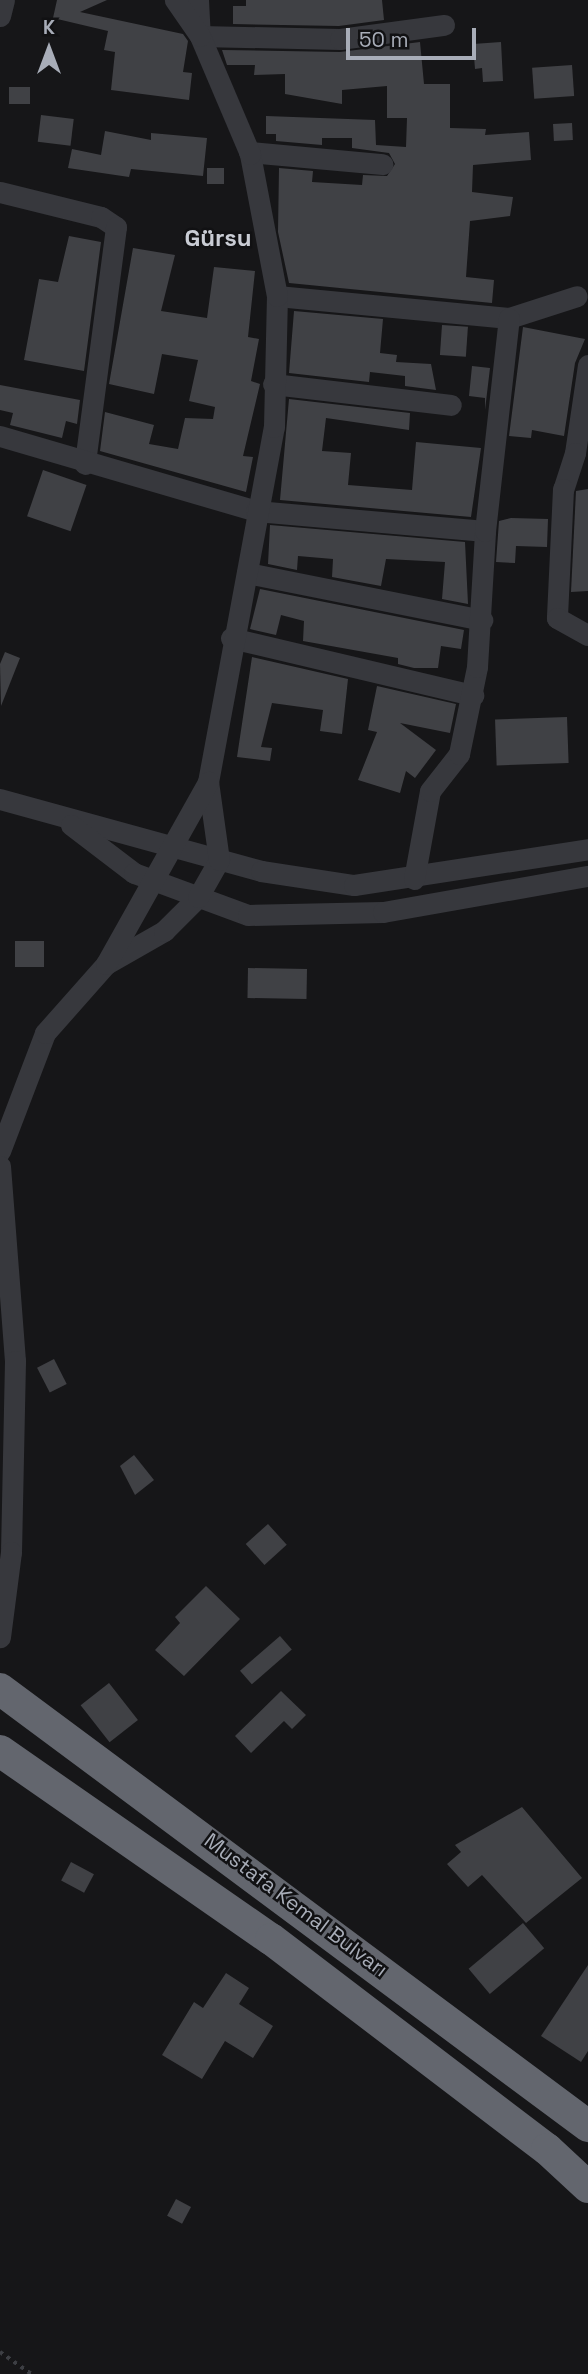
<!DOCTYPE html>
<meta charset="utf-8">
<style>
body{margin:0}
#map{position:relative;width:588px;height:2374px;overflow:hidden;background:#161618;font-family:"Space Grotesk",sans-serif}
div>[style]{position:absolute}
.building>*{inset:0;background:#404145;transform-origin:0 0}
.path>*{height:3.5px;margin-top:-1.75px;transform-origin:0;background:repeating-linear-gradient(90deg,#3d3f44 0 3.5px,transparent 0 8.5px)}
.minor>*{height:21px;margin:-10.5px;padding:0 10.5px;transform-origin:10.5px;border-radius:10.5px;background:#37383d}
.highway>*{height:32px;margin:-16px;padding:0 16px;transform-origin:16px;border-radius:16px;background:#63666e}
span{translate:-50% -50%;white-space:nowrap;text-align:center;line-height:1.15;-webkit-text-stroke:5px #111113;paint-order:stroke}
.street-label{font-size:21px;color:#a8adb8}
.quarter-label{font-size:24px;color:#c9ccd4;font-weight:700}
.north{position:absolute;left:14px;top:14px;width:70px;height:70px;-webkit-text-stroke:5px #111113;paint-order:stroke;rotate:0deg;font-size:19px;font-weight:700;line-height:28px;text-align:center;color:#a8adb8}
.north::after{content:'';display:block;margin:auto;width:24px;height:32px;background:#a8adb8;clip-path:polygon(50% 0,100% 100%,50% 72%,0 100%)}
.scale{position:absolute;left:346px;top:28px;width:130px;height:32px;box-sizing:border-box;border:4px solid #a8adb8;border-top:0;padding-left:9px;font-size:21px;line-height:24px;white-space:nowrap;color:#a8adb8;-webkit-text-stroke:5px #111113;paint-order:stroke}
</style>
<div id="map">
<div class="building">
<i style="clip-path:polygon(57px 0,107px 0,80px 12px,183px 34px,188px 41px,183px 72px,192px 73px,189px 100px,111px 90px,115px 52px,104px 50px,108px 31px,53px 18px)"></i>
<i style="clip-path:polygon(246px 0,382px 0,384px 20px,339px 26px,233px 24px,233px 6px,246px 6px)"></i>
<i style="clip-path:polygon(420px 42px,424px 84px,450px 84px,450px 128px,486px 129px,485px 135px,529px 132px,531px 160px,473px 165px,472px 192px,513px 197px,510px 216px,470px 221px,466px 277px,494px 280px,492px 303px,289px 283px,278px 232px,279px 168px,313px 171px,312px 182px,362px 185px,363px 175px,387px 176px,395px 164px,389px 153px,352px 148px,352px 138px,322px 138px,322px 145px,276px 141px,276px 134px,266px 134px,266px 116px,375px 120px,376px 145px,406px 147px,407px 118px,387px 118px,387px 86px,342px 90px,342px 104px,285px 94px,285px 74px,254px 75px,255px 65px,227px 65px,222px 50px,340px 52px)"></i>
<i style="clip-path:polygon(501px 42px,503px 81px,483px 82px,482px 68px,475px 69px,473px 44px)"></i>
<i style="left:572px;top:65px;width:31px;height:40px;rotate:86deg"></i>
<i style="left:9px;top:87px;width:21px;height:17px"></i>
<i style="left:41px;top:115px;width:33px;height:27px;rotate:7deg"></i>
<i style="left:572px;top:123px;width:17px;height:19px;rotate:87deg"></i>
<i style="clip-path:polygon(105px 131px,151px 140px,151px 133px,207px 138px,203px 176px,131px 169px,129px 177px,68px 168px,72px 149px,101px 155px)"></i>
<i style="left:207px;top:168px;width:17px;height:16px"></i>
<i style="clip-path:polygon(69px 236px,101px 242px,84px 371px,24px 360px,39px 279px,58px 282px)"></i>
<i style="clip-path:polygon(133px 248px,175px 255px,161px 311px,207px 318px,214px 267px,255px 271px,248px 337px,259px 339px,251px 381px,260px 384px,243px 456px,253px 457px,246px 492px,100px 451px,105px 412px,154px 425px,149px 444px,178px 449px,185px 418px,213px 419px,215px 407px,189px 401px,198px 360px,162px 354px,154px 394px,109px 384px)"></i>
<i style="clip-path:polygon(294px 311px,383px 319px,380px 353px,397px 355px,396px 362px,431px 364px,436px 390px,405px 386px,405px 376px,370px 372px,369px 382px,289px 373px)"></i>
<i style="left:442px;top:325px;width:26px;height:30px;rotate:4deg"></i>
<i style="clip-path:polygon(523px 327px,585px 339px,575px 363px,564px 436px,532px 430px,531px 438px,509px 436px)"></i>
<i style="clip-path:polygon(472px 366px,490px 368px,485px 410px,485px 398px,469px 396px)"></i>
<i style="clip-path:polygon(0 385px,80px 400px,77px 424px,66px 421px,62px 438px,10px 425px,13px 413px,0 410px)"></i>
<i style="clip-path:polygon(289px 399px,410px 413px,409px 430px,326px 418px,322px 451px,351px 453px,348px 485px,412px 490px,416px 442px,481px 448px,471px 517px,280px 500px)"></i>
<i style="left:43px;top:470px;width:46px;height:49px;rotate:19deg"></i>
<i style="clip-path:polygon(588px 489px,588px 591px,571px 592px,576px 491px)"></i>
<i style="clip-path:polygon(511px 518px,548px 519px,547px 547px,516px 546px,515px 563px,496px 562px,499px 521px)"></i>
<i style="clip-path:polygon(270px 525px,465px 542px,468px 604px,442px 599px,445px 562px,386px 559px,381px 586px,332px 577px,333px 559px,298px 556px,297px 570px,268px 564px)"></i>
<i style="clip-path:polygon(260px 589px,464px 630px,461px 649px,441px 646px,438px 668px,414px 668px,398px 664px,398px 658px,303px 641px,304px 621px,281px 615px,276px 635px,250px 629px)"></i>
<i style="clip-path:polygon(5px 652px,20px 658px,1px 706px,0 664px)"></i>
<i style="clip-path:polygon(252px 657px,348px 679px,342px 734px,320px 731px,323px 710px,272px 703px,261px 747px,272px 748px,270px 761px,237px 757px)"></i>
<i style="clip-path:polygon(377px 686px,456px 704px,450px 733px,400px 723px,436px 750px,415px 778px,406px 771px,400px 793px,358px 780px,377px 732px,368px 730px)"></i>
<i style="left:567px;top:717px;width:46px;height:72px;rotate:88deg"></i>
<i style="left:15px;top:941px;width:29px;height:26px"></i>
<i style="left:248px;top:968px;width:59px;height:30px;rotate:1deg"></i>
<i style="left:54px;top:1359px;width:28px;height:19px;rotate:63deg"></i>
<i style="clip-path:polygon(134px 1455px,154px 1480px,135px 1495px,120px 1466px)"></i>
<i style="left:268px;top:1524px;width:28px;height:30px;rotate:48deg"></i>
<i style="clip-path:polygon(206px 1586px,240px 1619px,184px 1676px,155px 1650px,180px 1623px,175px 1617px)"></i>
<i style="left:280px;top:1636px;width:18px;height:53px;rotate:49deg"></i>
<i style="left:109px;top:1683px;width:47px;height:36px;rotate:52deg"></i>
<i style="clip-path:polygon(281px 1691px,306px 1715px,292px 1729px,284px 1721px,251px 1753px,235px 1736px)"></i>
<i style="clip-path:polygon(522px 1807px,582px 1878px,526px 1923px,482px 1875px,468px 1887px,447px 1864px,461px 1852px,455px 1845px)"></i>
<i style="left:71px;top:1862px;width:26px;height:21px;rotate:28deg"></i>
<i style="left:523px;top:1923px;width:33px;height:71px;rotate:50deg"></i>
<i style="clip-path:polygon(588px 1965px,588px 2051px,581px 2062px,541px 2036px)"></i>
<i style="clip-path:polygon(226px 1973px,249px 1988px,239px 2004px,273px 2026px,253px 2058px,225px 2041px,202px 2079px,162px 2055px,194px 2002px,203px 2008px)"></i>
<i style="left:176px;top:2199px;width:17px;height:19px;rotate:28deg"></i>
</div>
<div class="path">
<i style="left:0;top:2352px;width:38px;rotate:35deg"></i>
</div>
<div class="minor">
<i style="left:198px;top:0;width:34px;rotate:87deg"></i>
<i style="left:0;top:16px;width:16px;rotate:-76deg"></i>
<i style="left:200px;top:36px;width:140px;rotate:1.2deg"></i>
<i style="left:340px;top:39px;width:105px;rotate:-7.7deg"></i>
<i style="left:249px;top:152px;width:134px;rotate:5.2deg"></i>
<i style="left:0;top:192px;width:104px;rotate:13.9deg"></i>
<i style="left:101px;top:217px;width:18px;rotate:34deg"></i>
<i style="left:116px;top:227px;width:239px;rotate:97.5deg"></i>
<i style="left:277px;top:296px;width:233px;rotate:5.4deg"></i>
<i style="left:509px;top:318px;width:71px;rotate:-17.9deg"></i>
<i style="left:588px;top:365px;width:89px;rotate:98.4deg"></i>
<i style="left:575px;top:453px;width:38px;rotate:108deg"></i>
<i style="left:563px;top:489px;width:129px;rotate:92.7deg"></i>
<i style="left:557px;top:618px;width:35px;rotate:29deg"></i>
<i style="left:273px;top:384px;width:179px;rotate:6.7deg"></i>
<i style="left:0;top:436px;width:267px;rotate:16.3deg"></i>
<i style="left:256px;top:511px;width:230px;rotate:5deg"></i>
<i style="left:247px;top:573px;width:240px;rotate:11.3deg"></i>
<i style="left:231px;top:638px;width:249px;rotate:13.3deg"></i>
<i style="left:0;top:799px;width:271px;rotate:15.4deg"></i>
<i style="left:261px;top:871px;width:94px;rotate:8.6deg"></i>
<i style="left:354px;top:885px;width:237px;rotate:-8.7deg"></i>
<i style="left:71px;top:825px;width:79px;rotate:37.3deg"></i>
<i style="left:134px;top:873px;width:121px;rotate:20.2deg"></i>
<i style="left:248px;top:915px;width:135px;rotate:-1.3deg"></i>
<i style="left:383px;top:912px;width:208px;rotate:-10deg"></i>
<i style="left:414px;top:879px;width:89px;rotate:-79.7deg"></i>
<i style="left:430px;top:791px;width:47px;rotate:-51.9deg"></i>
<i style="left:459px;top:754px;width:89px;rotate:-78.3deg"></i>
<i style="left:477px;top:667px;width:136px;rotate:-86.6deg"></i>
<i style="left:485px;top:531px;width:214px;rotate:-83.6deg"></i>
<i style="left:106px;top:964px;width:67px;rotate:-29.6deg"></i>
<i style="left:164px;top:931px;width:48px;rotate:-45deg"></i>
<i style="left:198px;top:897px;width:43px;rotate:-60.4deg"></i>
<i style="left:219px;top:860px;width:79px;rotate:-98deg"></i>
<i style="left:208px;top:782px;width:361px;rotate:-79.5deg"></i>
<i style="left:274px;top:427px;width:131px;rotate:-88.7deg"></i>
<i style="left:277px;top:296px;width:145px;rotate:-100.8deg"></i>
<i style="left:250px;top:154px;width:128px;rotate:-113deg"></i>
<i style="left:200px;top:36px;width:44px;rotate:-124.8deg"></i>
<i style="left:0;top:1151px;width:126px;rotate:-69.1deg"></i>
<i style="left:45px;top:1033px;width:92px;rotate:-48.5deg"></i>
<i style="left:106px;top:964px;width:209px;rotate:-60.7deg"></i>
<i style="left:0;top:1166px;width:196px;rotate:85.6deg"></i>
<i style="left:15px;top:1361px;width:191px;rotate:91.2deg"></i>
<i style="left:11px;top:1552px;width:86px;rotate:97.4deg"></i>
</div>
<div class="highway">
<i style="left:0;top:1689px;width:733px;rotate:36.62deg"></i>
<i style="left:0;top:1751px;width:330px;rotate:34.8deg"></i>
<i style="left:271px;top:1939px;width:347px;rotate:37.3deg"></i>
<i style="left:547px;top:2149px;width:56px;rotate:42.8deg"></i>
</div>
<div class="street-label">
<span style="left:296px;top:1905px;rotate:37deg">Mustafa Kemal Bulvarı</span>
</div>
<div class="quarter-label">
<span style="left:218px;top:238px">Gürsu</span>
</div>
<div class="north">K</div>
<div class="scale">50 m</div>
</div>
